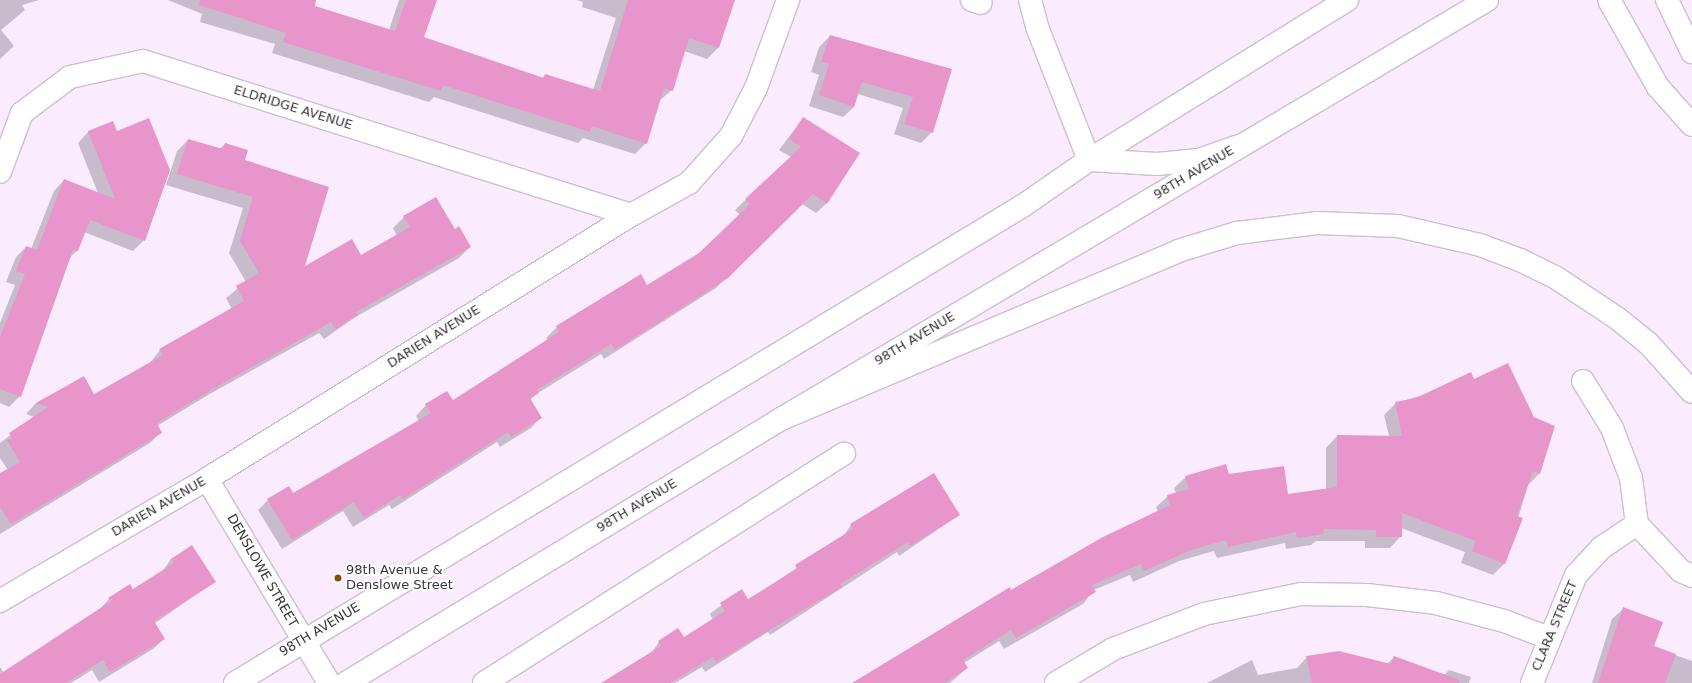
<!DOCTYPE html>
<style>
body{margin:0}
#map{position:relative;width:1692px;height:683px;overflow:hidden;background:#fbebff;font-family:"DejaVu Sans",sans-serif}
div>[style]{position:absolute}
.shadow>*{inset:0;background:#0003}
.building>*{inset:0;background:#e795ca}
.roads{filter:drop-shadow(1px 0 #cebed1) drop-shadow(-1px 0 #cebed1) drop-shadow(0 1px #cebed1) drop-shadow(0 -1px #cebed1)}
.minor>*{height:22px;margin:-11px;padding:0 11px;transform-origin:11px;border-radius:11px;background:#fff}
.primary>*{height:22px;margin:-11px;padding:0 11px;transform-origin:11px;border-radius:11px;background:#fff}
.motorway>*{height:22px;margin:-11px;padding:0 11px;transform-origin:11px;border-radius:11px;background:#fff}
.dots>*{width:11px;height:11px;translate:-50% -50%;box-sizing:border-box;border:2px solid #fff;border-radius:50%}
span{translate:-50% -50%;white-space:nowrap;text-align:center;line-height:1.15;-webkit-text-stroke:4px #fff;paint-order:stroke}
.street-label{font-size:13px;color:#3b343c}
.poi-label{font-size:13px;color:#3b343c}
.left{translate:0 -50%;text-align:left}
</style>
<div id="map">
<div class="shadow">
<i style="clip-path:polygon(0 0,39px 0,22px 5px,25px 10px,1px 30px,14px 46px,0 59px)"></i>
<i style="clip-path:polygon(168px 0,315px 0,313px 7px,389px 30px,399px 0,436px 0,423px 38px,542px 78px,545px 75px,593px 90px,616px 18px,582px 7px,583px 2px,576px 0,734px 0,719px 47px,707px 59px,684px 51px,672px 90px,659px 101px,646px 143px,635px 154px,583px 138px,578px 143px,434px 97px,429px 102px,272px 53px,275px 44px,200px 22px,202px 14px)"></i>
<i style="clip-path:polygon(830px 36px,951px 70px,932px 132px,921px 143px,894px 134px,903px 108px,858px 94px,854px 107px,843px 117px,809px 106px,819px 75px,811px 72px,819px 47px)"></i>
<i style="clip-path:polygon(803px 118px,827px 203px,816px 213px,802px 204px,716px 288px,604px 359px,601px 354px,538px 393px,530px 400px,541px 417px,531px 428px,500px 447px,497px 442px,392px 509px,389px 505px,353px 527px,343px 511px,282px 549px,258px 510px,268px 500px,293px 495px,419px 421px,416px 416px,426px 405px,453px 402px,548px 340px,546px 338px,557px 327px,640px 275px,647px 286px,699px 254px,740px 215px,735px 210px,791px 157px,779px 150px)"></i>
<i style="clip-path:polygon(112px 122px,144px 240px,133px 251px,84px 232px,77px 251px,69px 258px,20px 396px,9px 407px,0 403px,0 323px,15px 285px,6px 282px,16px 257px,26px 247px,31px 249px,54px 191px,64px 180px,98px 193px,78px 143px,88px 132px)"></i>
<i style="clip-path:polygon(188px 140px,219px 149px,225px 144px,244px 161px,303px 268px,361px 257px,397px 236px,393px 228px,404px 217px,436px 199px,454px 230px,470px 247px,459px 258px,354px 318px,324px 339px,319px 333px,208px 395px,157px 426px,161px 432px,150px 443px,0 534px,0 475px,8px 470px,0 458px,0 443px,34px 417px,26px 414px,36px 403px,84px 377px,94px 395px,150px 363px,160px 350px,232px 309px,226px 298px,246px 282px,229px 253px,243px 208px,166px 185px,177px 151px)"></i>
<i style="clip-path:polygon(1473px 380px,1540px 473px,1528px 485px,1505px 563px,1493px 575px,1461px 563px,1465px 552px,1401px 528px,1401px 536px,1390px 548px,1365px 548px,1365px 541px,1316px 541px,1311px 545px,1286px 549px,1285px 543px,1217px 558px,1214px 551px,1179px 561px,1133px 582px,1130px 575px,1094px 590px,1083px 604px,1004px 649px,999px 641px,964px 663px,967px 668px,950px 683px,856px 683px,1011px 591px,1158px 512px,1156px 507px,1168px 496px,1176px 493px,1174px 488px,1186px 477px,1229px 475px,1287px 495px,1326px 489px,1326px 448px,1337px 436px,1389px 436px,1384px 415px,1396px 403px)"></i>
<i style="clip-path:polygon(959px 515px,899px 556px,897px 552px,770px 635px,768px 632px,705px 672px,702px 667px,675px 683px,606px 683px,650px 655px,659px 642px,683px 638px,713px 620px,710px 614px,741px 590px,748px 600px,842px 538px,851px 525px)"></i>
<i style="clip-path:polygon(192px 546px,214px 582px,154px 624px,164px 639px,153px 649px,99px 682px,92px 670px,71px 683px,0 683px,0 667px,4px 673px,43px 649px,99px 610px,109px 599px,133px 590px,162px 572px,171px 559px)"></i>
<i style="clip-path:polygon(1623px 609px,1653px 647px,1692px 661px,1692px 683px,1592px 683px,1612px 619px)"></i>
<i style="clip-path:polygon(1307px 657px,1387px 664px,1394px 657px,1444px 675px,1449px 670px,1471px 677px,1469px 683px,1207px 683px,1252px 660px,1258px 675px,1297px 668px)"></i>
</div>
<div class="building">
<i style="clip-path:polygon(200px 0,316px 0,315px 6px,395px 31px,406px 0,437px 0,424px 37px,544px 78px,545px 74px,600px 91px,628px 0,735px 0,719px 48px,689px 38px,673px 91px,664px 88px,647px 144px,592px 126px,590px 132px,443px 85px,441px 91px,283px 42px,286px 33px,199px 5px)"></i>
<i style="clip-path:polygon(830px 35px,952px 69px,933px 133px,904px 124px,913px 97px,862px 82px,854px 107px,819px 95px,829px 64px,821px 62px)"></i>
<i style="clip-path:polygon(803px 117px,860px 153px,827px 204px,813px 194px,728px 278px,615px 350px,611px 344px,537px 390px,539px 393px,530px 398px,542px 418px,511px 437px,508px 432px,403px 499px,400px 495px,364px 518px,354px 502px,292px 540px,267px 499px,289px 486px,293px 493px,431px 413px,425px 404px,447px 391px,453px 400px,559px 332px,556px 326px,641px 274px,647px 285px,699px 253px,750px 204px,745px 199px,801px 147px,789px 139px)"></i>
<i style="clip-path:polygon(149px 118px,170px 170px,145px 241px,90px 220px,78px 251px,73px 250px,21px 397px,0 389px,0 337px,25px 274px,16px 271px,26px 246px,37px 250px,64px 179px,115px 199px,88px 131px,113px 121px,117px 131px)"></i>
<i style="clip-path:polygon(188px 139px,223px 149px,225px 143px,248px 150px,245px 160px,329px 187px,305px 266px,352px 239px,361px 255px,410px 227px,403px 216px,436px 197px,455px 229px,459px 226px,471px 247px,356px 312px,358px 315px,335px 329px,331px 322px,220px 385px,157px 423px,162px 433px,11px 524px,0 507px,0 473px,20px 462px,7px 440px,12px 438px,9px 433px,48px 407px,36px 403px,84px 376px,94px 394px,163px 355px,159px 349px,244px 301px,236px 286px,259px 273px,240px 241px,253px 197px,177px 174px)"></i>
<i style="clip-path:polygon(1508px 363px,1534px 417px,1555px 426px,1540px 474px,1533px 471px,1517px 516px,1523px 518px,1505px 564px,1472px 551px,1476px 541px,1402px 513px,1402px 537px,1376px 537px,1376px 530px,1323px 529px,1324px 534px,1297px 538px,1296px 532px,1228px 547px,1226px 540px,1191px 550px,1144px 571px,1141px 564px,1092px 585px,1096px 592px,1016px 638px,1011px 630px,963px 660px,968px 668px,945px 683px,852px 683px,1010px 587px,1011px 590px,1103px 537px,1170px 505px,1167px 495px,1189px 489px,1185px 476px,1226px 464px,1229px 474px,1284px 466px,1288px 494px,1337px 487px,1337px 435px,1402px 436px,1395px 402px,1416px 398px,1471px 372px,1474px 379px)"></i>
<i style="clip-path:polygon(934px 473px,960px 515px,910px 546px,908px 542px,840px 584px,842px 587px,716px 662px,713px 657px,670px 683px,601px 683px,661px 646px,658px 641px,678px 628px,684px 637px,725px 611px,720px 603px,742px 589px,748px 599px,797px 569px,795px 565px,853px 529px,850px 524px)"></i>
<i style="clip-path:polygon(192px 545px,216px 582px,154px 621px,165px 639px,110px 672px,103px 660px,66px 683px,0 683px,0 674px,111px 601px,108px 598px,130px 584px,133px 589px,174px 563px,171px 559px)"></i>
<i style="clip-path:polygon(1623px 607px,1663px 622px,1654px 646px,1676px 654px,1665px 683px,1598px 683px)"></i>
<i style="clip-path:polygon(1339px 651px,1391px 664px,1394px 656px,1460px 680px,1459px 683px,1312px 683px,1306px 656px)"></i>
</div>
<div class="roads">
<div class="minor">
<i style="left:972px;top:0;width:9px;rotate:18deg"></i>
<i style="left:0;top:172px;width:63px;rotate:-69.6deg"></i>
<i style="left:22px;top:113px;width:60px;rotate:-36.9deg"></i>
<i style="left:70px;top:77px;width:75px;rotate:-12.4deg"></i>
<i style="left:143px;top:61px;width:512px;rotate:17.51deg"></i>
<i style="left:1583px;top:381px;width:55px;rotate:58.3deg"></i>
<i style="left:1612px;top:428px;width:53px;rotate:69.2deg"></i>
<i style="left:1631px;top:478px;width:46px;rotate:82.6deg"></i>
<i style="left:1637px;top:524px;width:64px;rotate:46.9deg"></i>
<i style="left:1681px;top:571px;width:12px;rotate:24deg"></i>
<i style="left:207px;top:479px;width:238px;rotate:59.1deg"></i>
<i style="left:0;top:601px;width:240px;rotate:-30.5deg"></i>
<i style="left:207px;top:479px;width:499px;rotate:-31.9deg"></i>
<i style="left:631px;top:215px;width:66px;rotate:-28.9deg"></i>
<i style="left:689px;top:183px;width:63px;rotate:-48.2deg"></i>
<i style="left:731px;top:136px;width:54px;rotate:-62.5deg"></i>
<i style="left:756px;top:88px;width:94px;rotate:-70deg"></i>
<i style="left:484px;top:683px;width:427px;rotate:-32.5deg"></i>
<i style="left:1056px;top:683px;width:66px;rotate:-30.8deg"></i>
<i style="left:1113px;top:649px;width:97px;rotate:-21deg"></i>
<i style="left:1204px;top:614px;width:99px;rotate:-11.7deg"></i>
<i style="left:1301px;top:594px;width:66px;rotate:0.9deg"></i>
<i style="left:1367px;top:595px;width:69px;rotate:6.6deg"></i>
<i style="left:1436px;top:603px;width:70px;rotate:14.8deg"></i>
<i style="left:1504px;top:621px;width:48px;rotate:20.7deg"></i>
<i style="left:1532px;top:683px;width:117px;rotate:-67.8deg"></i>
<i style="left:1576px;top:575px;width:37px;rotate:-47deg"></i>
<i style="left:1601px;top:548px;width:43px;rotate:-33.7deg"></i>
</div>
<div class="primary">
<i style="left:235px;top:683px;width:922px;rotate:-31.21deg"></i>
<i style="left:1024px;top:205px;width:79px;rotate:-34.7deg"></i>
<i style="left:1089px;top:160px;width:304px;rotate:-31.8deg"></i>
<i style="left:346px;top:683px;width:509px;rotate:-31.25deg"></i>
<i style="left:781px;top:419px;width:821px;rotate:-30.69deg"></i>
</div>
<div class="motorway">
<i style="left:1030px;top:0;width:28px;rotate:75deg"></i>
<i style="left:1037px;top:27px;width:143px;rotate:68.6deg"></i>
<i style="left:1089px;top:160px;width:68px;rotate:3.4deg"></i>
<i style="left:1157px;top:164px;width:42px;rotate:-5.4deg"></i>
<i style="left:1199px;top:160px;width:42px;rotate:-19.3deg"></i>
<i style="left:1609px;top:0;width:100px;rotate:60.6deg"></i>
<i style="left:1658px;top:87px;width:51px;rotate:48.2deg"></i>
<i style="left:1667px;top:0;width:58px;rotate:64.3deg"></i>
<i style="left:781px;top:419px;width:431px;rotate:-22.9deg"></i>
<i style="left:1178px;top:251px;width:62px;rotate:-17deg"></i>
<i style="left:1237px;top:233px;width:81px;rotate:-7.1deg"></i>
<i style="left:1317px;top:223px;width:81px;rotate:2.1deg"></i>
<i style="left:1398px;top:226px;width:84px;rotate:13deg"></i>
<i style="left:1480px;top:245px;width:43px;rotate:20.6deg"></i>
<i style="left:1520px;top:260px;width:39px;rotate:26deg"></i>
<i style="left:1555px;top:277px;width:74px;rotate:33.5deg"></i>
<i style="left:1617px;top:318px;width:41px;rotate:39.1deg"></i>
<i style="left:1649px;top:344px;width:64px;rotate:48.1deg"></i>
</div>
</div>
<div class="dots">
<i style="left:338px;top:578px;background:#874f01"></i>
</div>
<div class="street-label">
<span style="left:293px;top:108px;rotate:17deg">ELDRIDGE AVENUE</span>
<span style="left:1194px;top:173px;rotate:-31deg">98TH AVENUE</span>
<span style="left:434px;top:337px;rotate:-32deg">DARIEN AVENUE</span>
<span style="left:915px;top:339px;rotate:-31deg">98TH AVENUE</span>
<span style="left:637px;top:506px;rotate:-31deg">98TH AVENUE</span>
<span style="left:159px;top:507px;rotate:-30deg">DARIEN AVENUE</span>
<span style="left:262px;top:571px;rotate:60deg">DENSLOWE STREET</span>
<span style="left:1555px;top:626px;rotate:-67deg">CLARA STREET</span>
<span style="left:320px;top:630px;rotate:-31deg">98TH AVENUE</span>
</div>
<div class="poi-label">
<span class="left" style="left:346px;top:578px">98th Avenue &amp;<br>Denslowe Street</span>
</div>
</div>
